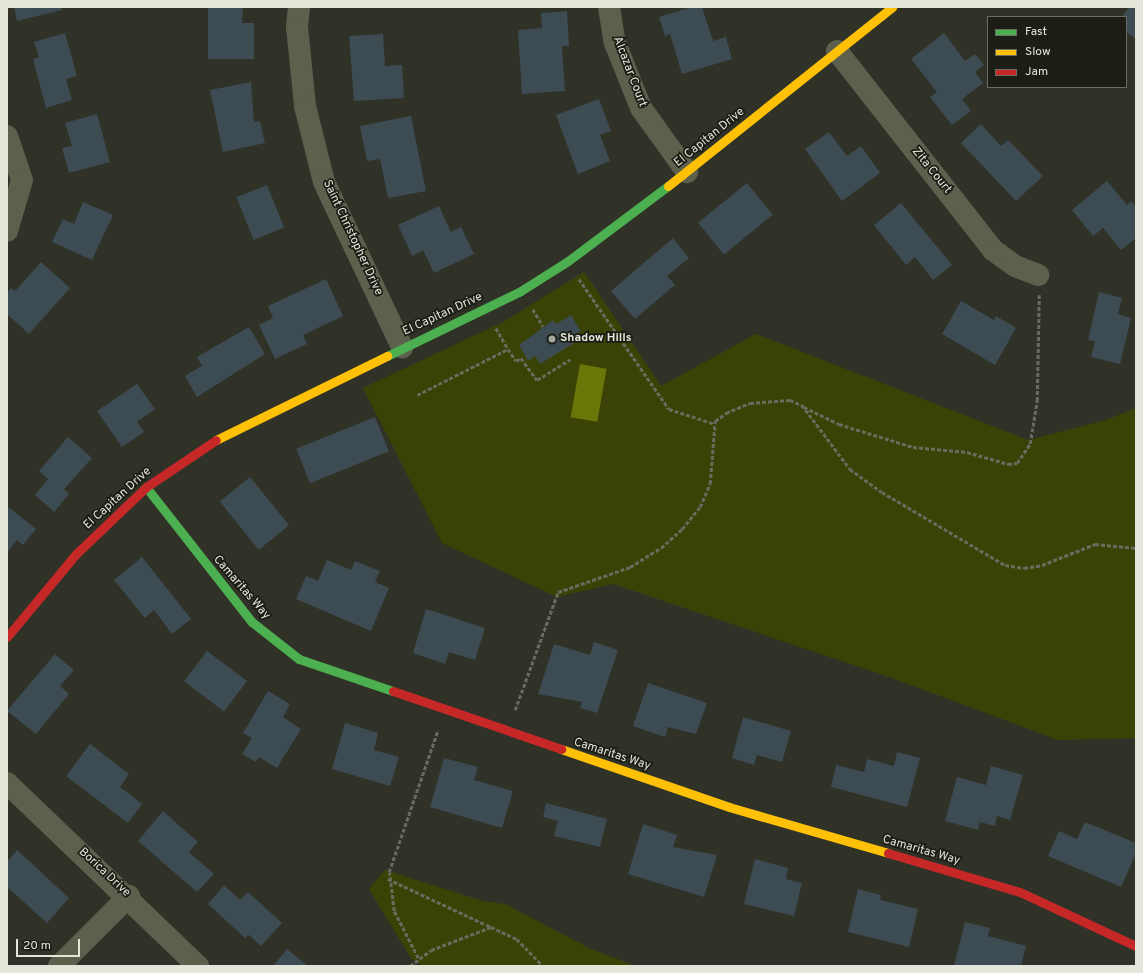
<!DOCTYPE html>
<style>
body{margin:0}
#map{position:relative;width:1143px;height:973px;overflow:hidden;background:#303228;font-family:Overpass,sans-serif}
div>[style]{position:absolute}
.green>*{inset:0;background:#3b4206}
.water>*{inset:0;background:#6a7608;transform-origin:0 0}
.building>*{inset:0;background:#3d4b53;transform-origin:0 0}
.path>*{height:2.5px;margin-top:-1.25px;transform-origin:0;background:repeating-linear-gradient(90deg,#696b5e 0 4px,transparent 0 6px)}
.street>*{height:22px;margin:-11px;padding:0 11px;transform-origin:11px;border-radius:11px;background:#5c604d}
.fast>*{height:9px;margin:-4.5px;padding:0 4.5px;transform-origin:4.5px;border-radius:4.5px;background:#4caf50}
.slow>*{height:9px;margin:-4.5px;padding:0 4.5px;transform-origin:4.5px;border-radius:4.5px;background:#ffc107}
.jam>*{height:9px;margin:-4.5px;padding:0 4.5px;transform-origin:4.5px;border-radius:4.5px;background:#c62828}
.dots>*{width:11px;height:11px;translate:-50% -50%;box-sizing:border-box;border:2px solid #1c1d14;border-radius:50%}
span{translate:-50% -50%;white-space:nowrap;text-align:center;line-height:1.15;-webkit-text-stroke:3.5px #1c1d14;paint-order:stroke}
.street-label{font-size:12px;color:#e3e6d9}
.poi-label{font-size:12px;color:#e3e6d9;font-weight:700}
.left{translate:0 -50%;text-align:left}
.frame{position:absolute;inset:0;border:8px solid #e3e6d9;pointer-events:none}
.legend{position:absolute;left:987px;top:16px;width:140px;height:72px;box-sizing:border-box;background:#1c1d14;border:1px solid #6c6d63;margin:0;padding:5px 7px;list-style:none;font-size:12px;color:#e3e6d9}
.legend li{display:flex;align-items:center;gap:8px;height:20px}
.legend b{width:20px;border:1px solid #6c6d63}
.scale{position:absolute;left:16px;top:939px;width:64px;height:18px;box-sizing:border-box;border:2px solid #e3e6d9;border-top:0;padding-left:5px;font-size:12px;line-height:14px;white-space:nowrap;color:#e3e6d9;-webkit-text-stroke:3px #1c1d14;paint-order:stroke}
</style>
<div id="map">
<div class="green">
<i style="clip-path:polygon(584px 272px,661px 386px,756px 334px,1028px 440px,1106px 420px,1136px 408px,1136px 738px,1058px 740px,892px 678px,613px 584px,557px 597px,442px 543px,363px 388px,503px 322px)"></i>
<i style="clip-path:polygon(385px 870px,483px 901px,505px 904px,591px 949px,636px 966px,423px 966px,411px 958px,369px 889px)"></i>
</div>
<div class="water">
<i style="left:580px;top:364px;width:27px;height:54px;rotate:10deg"></i>
</div>
<div class="building">
<i style="clip-path:polygon(14px 7px,61px 7px,62px 10px,17px 21px)"></i>
<i style="clip-path:polygon(208px 7px,243px 7px,242px 23px,254px 23px,254px 59px,208px 59px)"></i>
<i style="clip-path:polygon(692px 7px,702px 7px,713px 41px,726px 37px,732px 59px,682px 74px,670px 34px,665px 36px,659px 17px)"></i>
<i style="clip-path:polygon(1129px 7px,1136px 7px,1136px 39px,1126px 32px,1126px 17px,1122px 17px)"></i>
<i style="clip-path:polygon(567px 11px,569px 46px,562px 46px,565px 91px,522px 94px,518px 30px,542px 28px,541px 13px)"></i>
<i style="clip-path:polygon(65px 33px,77px 76px,66px 79px,72px 100px,46px 108px,33px 59px,39px 57px,34px 42px)"></i>
<i style="clip-path:polygon(944px 33px,965px 61px,975px 54px,984px 65px,975px 72px,983px 83px,962px 99px,971px 111px,952px 125px,930px 97px,937px 92px,911px 59px)"></i>
<i style="clip-path:polygon(383px 34px,385px 66px,402px 65px,404px 98px,354px 101px,349px 36px)"></i>
<i style="clip-path:polygon(251px 82px,254px 122px,260px 121px,265px 143px,223px 152px,210px 90px)"></i>
<i style="clip-path:polygon(599px 99px,611px 131px,600px 135px,610px 161px,578px 174px,556px 115px)"></i>
<i style="clip-path:polygon(97px 114px,110px 162px,69px 173px,62px 148px,72px 146px,65px 123px)"></i>
<i style="clip-path:polygon(411px 116px,426px 191px,388px 198px,380px 159px,367px 161px,360px 126px)"></i>
<i style="clip-path:polygon(981px 124px,1001px 146px,1008px 140px,1043px 176px,1016px 201px,961px 143px)"></i>
<i style="clip-path:polygon(829px 132px,847px 156px,861px 146px,880px 173px,842px 201px,805px 149px)"></i>
<i style="clip-path:polygon(1107px 181px,1127px 205px,1131px 201px,1136px 207px,1136px 238px,1121px 250px,1103px 228px,1093px 236px,1072px 210px)"></i>
<i style="left:747px;top:183px;width:41px;height:63px;rotate:51deg"></i>
<i style="left:267px;top:185px;width:46px;height:33px;rotate:68deg"></i>
<i style="clip-path:polygon(83px 202px,113px 215px,92px 260px,52px 242px,63px 219px,74px 224px)"></i>
<i style="clip-path:polygon(901px 203px,952px 265px,933px 280px,915px 257px,906px 265px,874px 225px)"></i>
<i style="clip-path:polygon(439px 206px,451px 232px,461px 227px,474px 254px,434px 273px,423px 250px,412px 256px,398px 225px)"></i>
<i style="clip-path:polygon(673px 238px,689px 258px,667px 276px,675px 285px,635px 319px,611px 291px)"></i>
<i style="clip-path:polygon(41px 262px,70px 288px,29px 334px,7px 314px,7px 293px,11px 288px,15px 291px)"></i>
<i style="clip-path:polygon(326px 279px,343px 316px,303px 335px,307px 344px,275px 359px,259px 325px,273px 318px,268px 306px)"></i>
<i style="clip-path:polygon(1099px 292px,1122px 298px,1118px 314px,1131px 318px,1120px 364px,1091px 357px,1095px 341px,1088px 340px)"></i>
<i style="clip-path:polygon(961px 301px,994px 320px,996px 316px,1016px 328px,995px 365px,942px 334px)"></i>
<i style="clip-path:polygon(571px 315px,581px 331px,573px 336px,576px 342px,540px 364px,535px 356px,528px 361px,519px 345px,553px 320px,556px 324px)"></i>
<i style="clip-path:polygon(249px 327px,265px 354px,197px 397px,185px 376px,202px 366px,197px 357px)"></i>
<i style="clip-path:polygon(137px 384px,155px 409px,137px 422px,144px 432px,122px 447px,97px 411px)"></i>
<i style="left:375px;top:417px;width:37px;height:85px;rotate:68deg"></i>
<i style="clip-path:polygon(68px 437px,92px 458px,64px 489px,69px 494px,54px 512px,35px 495px,48px 479px,39px 471px)"></i>
<i style="left:250px;top:477px;width:62px;height:39px;rotate:51deg"></i>
<i style="clip-path:polygon(7px 506px,36px 529px,23px 545px,17px 540px,7px 553px)"></i>
<i style="clip-path:polygon(142px 557px,191px 619px,172px 634px,154px 610px,145px 618px,114px 580px)"></i>
<i style="clip-path:polygon(327px 560px,351px 570px,355px 561px,380px 571px,375px 582px,389px 588px,371px 631px,296px 599px,306px 576px,318px 581px)"></i>
<i style="clip-path:polygon(426px 609px,485px 628px,475px 660px,449px 652px,445px 664px,413px 653px)"></i>
<i style="clip-path:polygon(594px 642px,618px 650px,597px 713px,580px 708px,582px 702px,538px 694px,554px 644px,590px 655px)"></i>
<i style="left:207px;top:651px;width:50px;height:38px;rotate:37deg"></i>
<i style="clip-path:polygon(55px 654px,74px 670px,60px 686px,69px 694px,36px 734px,7px 711px)"></i>
<i style="clip-path:polygon(648px 683px,707px 703px,696px 734px,668px 727px,665px 737px,633px 726px)"></i>
<i style="clip-path:polygon(268px 691px,290px 704px,283px 717px,301px 729px,277px 768px,259px 757px,256px 762px,242px 754px,252px 738px,243px 733px)"></i>
<i style="clip-path:polygon(743px 717px,791px 731px,782px 762px,757px 755px,754px 765px,732px 758px)"></i>
<i style="clip-path:polygon(345px 723px,378px 733px,374px 750px,399px 757px,390px 786px,332px 769px)"></i>
<i style="clip-path:polygon(90px 744px,129px 774px,120px 787px,142px 804px,128px 823px,66px 776px)"></i>
<i style="clip-path:polygon(897px 752px,920px 758px,907px 807px,831px 787px,836px 765px,864px 772px,867px 759px,894px 766px)"></i>
<i style="clip-path:polygon(444px 758px,478px 767px,474px 780px,513px 791px,502px 828px,430px 807px)"></i>
<i style="clip-path:polygon(991px 766px,1023px 775px,1010px 820px,997px 816px,995px 826px,980px 822px,978px 830px,945px 821px,957px 777px,986px 785px)"></i>
<i style="clip-path:polygon(546px 803px,607px 819px,600px 847px,554px 836px,558px 821px,543px 817px)"></i>
<i style="clip-path:polygon(163px 811px,198px 842px,189px 852px,214px 874px,197px 892px,138px 841px)"></i>
<i style="clip-path:polygon(1085px 822px,1136px 843px,1136px 853px,1121px 887px,1048px 856px,1059px 831px,1077px 839px)"></i>
<i style="clip-path:polygon(643px 824px,677px 835px,673px 847px,717px 855px,704px 897px,628px 874px)"></i>
<i style="clip-path:polygon(17px 850px,69px 898px,47px 923px,7px 887px,7px 862px)"></i>
<i style="clip-path:polygon(755px 859px,788px 868px,786px 879px,802px 883px,794px 916px,744px 904px)"></i>
<i style="clip-path:polygon(224px 885px,240px 900px,248px 892px,282px 923px,261px 946px,249px 935px,245px 938px,208px 904px)"></i>
<i style="clip-path:polygon(858px 889px,881px 895px,880px 900px,918px 909px,909px 947px,848px 932px)"></i>
<i style="clip-path:polygon(965px 922px,990px 928px,988px 936px,1026px 946px,1021px 966px,954px 966px)"></i>
<i style="clip-path:polygon(287px 949px,308px 966px,273px 966px)"></i>
</div>
<div class="path">
<i style="left:579px;top:279px;width:158px;rotate:55.3deg"></i>
<i style="left:669px;top:409px;width:48px;rotate:18.1deg"></i>
<i style="left:533px;top:309px;width:20px;rotate:60deg"></i>
<i style="left:496px;top:328px;width:24px;rotate:60deg"></i>
<i style="left:417px;top:395px;width:102px;rotate:-26.8deg"></i>
<i style="left:508px;top:349px;width:14px;rotate:56deg"></i>
<i style="left:516px;top:361px;width:6px;rotate:-31deg"></i>
<i style="left:521px;top:358px;width:27px;rotate:54deg"></i>
<i style="left:537px;top:380px;width:39px;rotate:-32deg"></i>
<i style="left:804px;top:407px;width:39px;rotate:26deg"></i>
<i style="left:839px;top:424px;width:77px;rotate:17.3deg"></i>
<i style="left:913px;top:447px;width:54px;rotate:5.3deg"></i>
<i style="left:967px;top:452px;width:43px;rotate:16.3deg"></i>
<i style="left:1008px;top:464px;width:9px;rotate:-6deg"></i>
<i style="left:1017px;top:463px;width:23px;rotate:-56deg"></i>
<i style="left:1030px;top:444px;width:44px;rotate:-80.8deg"></i>
<i style="left:1037px;top:401px;width:106px;rotate:-88.9deg"></i>
<i style="left:515px;top:710px;width:126px;rotate:-70deg"></i>
<i style="left:558px;top:592px;width:76px;rotate:-19.1deg"></i>
<i style="left:630px;top:567px;width:36px;rotate:-32deg"></i>
<i style="left:661px;top:548px;width:28px;rotate:-42deg"></i>
<i style="left:682px;top:529px;width:28px;rotate:-51deg"></i>
<i style="left:700px;top:507px;width:25px;rotate:-67deg"></i>
<i style="left:710px;top:484px;width:63px;rotate:-85.5deg"></i>
<i style="left:715px;top:421px;width:14px;rotate:-36deg"></i>
<i style="left:726px;top:413px;width:26px;rotate:-23deg"></i>
<i style="left:750px;top:403px;width:40px;rotate:-4.3deg"></i>
<i style="left:790px;top:400px;width:13px;rotate:23deg"></i>
<i style="left:802px;top:405px;width:80px;rotate:53.1deg"></i>
<i style="left:850px;top:469px;width:39px;rotate:36deg"></i>
<i style="left:882px;top:492px;width:143px;rotate:30.7deg"></i>
<i style="left:1005px;top:565px;width:19px;rotate:9deg"></i>
<i style="left:1024px;top:568px;width:18px;rotate:-9deg"></i>
<i style="left:1042px;top:565px;width:57px;rotate:-21.6deg"></i>
<i style="left:1095px;top:544px;width:41px;rotate:5.6deg"></i>
<i style="left:388px;top:879px;width:114px;rotate:25deg"></i>
<i style="left:418px;top:958px;width:53px;rotate:-117.1deg"></i>
<i style="left:394px;top:911px;width:39px;rotate:-97deg"></i>
<i style="left:389px;top:872px;width:150px;rotate:-71deg"></i>
<i style="left:410px;top:966px;width:26px;rotate:-37deg"></i>
<i style="left:431px;top:950px;width:64px;rotate:-21deg"></i>
<i style="left:491px;top:927px;width:29px;rotate:25deg"></i>
<i style="left:517px;top:939px;width:37px;rotate:46deg"></i>
</div>
<div class="street">
<i style="left:299px;top:7px;width:20px;rotate:96deg"></i>
<i style="left:297px;top:27px;width:79px;rotate:84.2deg"></i>
<i style="left:305px;top:106px;width:78px;rotate:76deg"></i>
<i style="left:324px;top:182px;width:183px;rotate:64.7deg"></i>
<i style="left:609px;top:7px;width:36px;rotate:81deg"></i>
<i style="left:615px;top:43px;width:70px;rotate:68.2deg"></i>
<i style="left:641px;top:108px;width:79px;rotate:54.3deg"></i>
<i style="left:837px;top:51px;width:253px;rotate:51.9deg"></i>
<i style="left:993px;top:250px;width:27px;rotate:36deg"></i>
<i style="left:1015px;top:266px;width:25px;rotate:21deg"></i>
<i style="left:7px;top:136px;width:46px;rotate:71.2deg"></i>
<i style="left:22px;top:180px;width:53px;rotate:106.4deg"></i>
<i style="left:7px;top:783px;width:265px;rotate:43.8deg"></i>
<i style="left:59px;top:966px;width:99px;rotate:-45deg"></i>
</div>
<div class="fast">
<i style="left:387px;top:356px;width:147px;rotate:-25.9deg"></i>
<i style="left:519px;top:292px;width:58px;rotate:-32.3deg"></i>
<i style="left:568px;top:261px;width:125px;rotate:-36.9deg"></i>
<i style="left:146px;top:487px;width:172px;rotate:51.9deg"></i>
<i style="left:252px;top:622px;width:60px;rotate:38.2deg"></i>
<i style="left:299px;top:659px;width:99px;rotate:18.8deg"></i>
</div>
<div class="slow">
<i style="left:668px;top:186px;width:287px;rotate:-38.6deg"></i>
<i style="left:216px;top:440px;width:191px;rotate:-26.2deg"></i>
<i style="left:561px;top:749px;width:178px;rotate:19deg"></i>
<i style="left:729px;top:807px;width:166px;rotate:16.1deg"></i>
</div>
<div class="jam">
<i style="left:7px;top:637px;width:108px;rotate:-50.3deg"></i>
<i style="left:76px;top:554px;width:97px;rotate:-43.7deg"></i>
<i style="left:146px;top:487px;width:84px;rotate:-33.9deg"></i>
<i style="left:393px;top:691px;width:178px;rotate:19deg"></i>
<i style="left:888px;top:853px;width:138px;rotate:16.5deg"></i>
<i style="left:1020px;top:892px;width:128px;rotate:25deg"></i>
</div>
<div class="dots">
<i style="left:552px;top:339px;background:#a4a79b"></i>
</div>
<div class="street-label">
<span style="left:629px;top:72px;rotate:69deg">Alcazar Court</span>
<span style="left:710px;top:138px;rotate:-39deg">El Capitan Drive</span>
<span style="left:931px;top:171px;rotate:51deg">Zita Court</span>
<span style="left:352px;top:238px;rotate:65deg">Saint Christopher Drive</span>
<span style="left:443px;top:315px;rotate:-25deg">El Capitan Drive</span>
<span style="left:118px;top:499px;rotate:-42deg">El Capitan Drive</span>
<span style="left:241px;top:588px;rotate:49deg">Camaritas Way</span>
<span style="left:612px;top:755px;rotate:18deg">Camaritas Way</span>
<span style="left:921px;top:851px;rotate:16deg">Camaritas Way</span>
<span style="left:104px;top:873px;rotate:43deg">Borica Drive</span>
</div>
<div class="poi-label">
<span class="left" style="left:560px;top:339px">Shadow Hills</span>
</div>
<div class="frame"></div>
<ul class="legend">
<li><b style="height:5px;background:#4caf50"></b>Fast</li>
<li><b style="height:5px;background:#ffc107"></b>Slow</li>
<li><b style="height:5px;background:#c62828"></b>Jam</li>
</ul>
<div class="scale">20 m</div>
</div>
